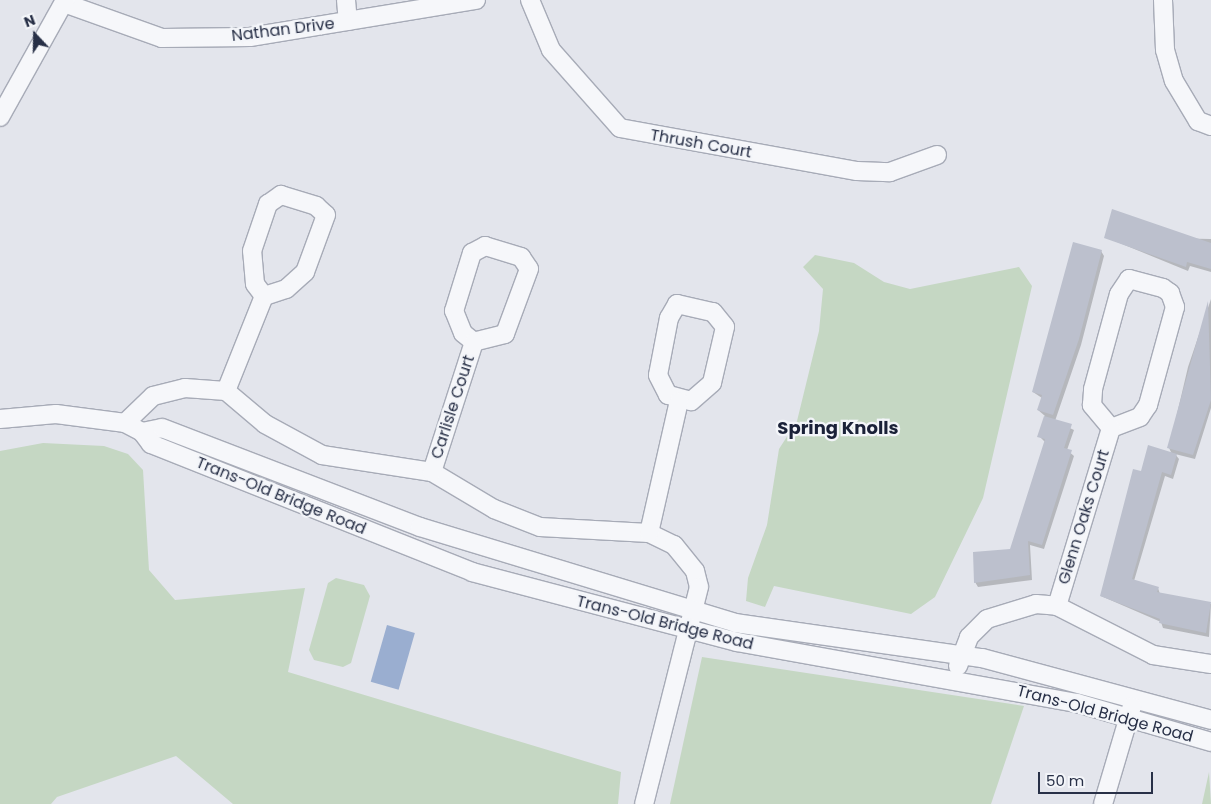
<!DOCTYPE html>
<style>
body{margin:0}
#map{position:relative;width:1211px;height:804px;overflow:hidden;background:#e3e5ec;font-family:Poppins,sans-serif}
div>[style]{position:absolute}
.green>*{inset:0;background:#c5d7c3}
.water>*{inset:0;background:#9aaed0;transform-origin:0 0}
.shadow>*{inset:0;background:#0003}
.building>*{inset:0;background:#bcc0cd}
.roads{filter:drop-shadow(1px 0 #a7abb7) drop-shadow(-1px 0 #a7abb7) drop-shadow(0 1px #a7abb7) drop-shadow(0 -1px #a7abb7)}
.minor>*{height:18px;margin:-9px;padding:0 9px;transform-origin:9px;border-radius:9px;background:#f6f7fa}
span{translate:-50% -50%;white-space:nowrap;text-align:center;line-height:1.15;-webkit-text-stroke:4.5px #f3f5f9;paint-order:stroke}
.street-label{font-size:16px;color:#283047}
.neighbourhood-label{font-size:18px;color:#1a2138;font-weight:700}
.north{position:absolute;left:10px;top:10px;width:50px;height:50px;-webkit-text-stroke:4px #f3f5f9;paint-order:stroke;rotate:339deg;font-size:14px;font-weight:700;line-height:20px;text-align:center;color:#283047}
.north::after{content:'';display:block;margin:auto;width:18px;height:22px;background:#283047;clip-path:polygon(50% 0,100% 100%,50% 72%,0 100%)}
.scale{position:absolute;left:1038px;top:772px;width:115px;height:22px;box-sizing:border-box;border:2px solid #283047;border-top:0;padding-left:6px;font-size:15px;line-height:18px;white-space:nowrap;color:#283047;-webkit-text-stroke:4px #f3f5f9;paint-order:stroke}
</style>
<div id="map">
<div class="green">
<i style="clip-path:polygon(815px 255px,854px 263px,884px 282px,910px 289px,1019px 267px,1032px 286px,983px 498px,935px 597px,911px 614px,774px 586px,765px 607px,746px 601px,748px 578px,767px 525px,779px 449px,797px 421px,819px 331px,823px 289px,803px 267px)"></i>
<i style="clip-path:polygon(43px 443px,104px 446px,128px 454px,143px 470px,149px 570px,175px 600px,305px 588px,288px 672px,621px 772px,618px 804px,233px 804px,176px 756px,57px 797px,51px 804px,0 804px,0 451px)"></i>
<i style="clip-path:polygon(336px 578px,364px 585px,370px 596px,351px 663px,343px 667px,314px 660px,309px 650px,328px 583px)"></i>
<i style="clip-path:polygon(702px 657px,1024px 706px,991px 804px,670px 804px)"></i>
<i style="clip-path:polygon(1209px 772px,1211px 804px,1202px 804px)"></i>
</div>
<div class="water">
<i style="left:387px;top:625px;width:29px;height:59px;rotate:16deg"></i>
</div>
<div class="shadow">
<i style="clip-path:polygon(1105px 237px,1211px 239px,1211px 272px,1190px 266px,1188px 271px)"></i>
<i style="clip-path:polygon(1101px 251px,1104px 256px,1081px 345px,1055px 421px,1074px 430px,1067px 450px,1074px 456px,1044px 549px,1030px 545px,1032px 580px,978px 587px,975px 582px,1011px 551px,1045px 442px,1039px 436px,1045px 416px,1038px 410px,1042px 398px,1033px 392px)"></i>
<i style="clip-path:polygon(1211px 299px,1211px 408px,1195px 459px,1175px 454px,1179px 459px,1173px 479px,1165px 476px,1134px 581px,1158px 588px,1160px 594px,1211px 604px,1209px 637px,1163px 628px,1161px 622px,1101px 596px,1142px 473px,1172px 454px,1169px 448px,1188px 367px)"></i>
</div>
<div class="building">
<i style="clip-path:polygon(1112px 209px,1211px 243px,1211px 269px,1187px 262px,1186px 267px,1104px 238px)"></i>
<i style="clip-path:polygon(1073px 242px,1102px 250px,1079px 339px,1053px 415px,1037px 410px,1042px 395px,1032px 392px)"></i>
<i style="clip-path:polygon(1208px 301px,1211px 400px,1193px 455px,1167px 448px)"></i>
<i style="clip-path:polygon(1044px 416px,1072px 424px,1064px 448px,1072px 450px,1042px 545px,1028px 541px,1030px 575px,974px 583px,973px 552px,1010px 549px,1045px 439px,1037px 437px)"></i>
<i style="clip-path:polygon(1148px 445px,1177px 454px,1171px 475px,1162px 472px,1132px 579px,1159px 587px,1157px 592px,1211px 602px,1206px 633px,1159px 623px,1160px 619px,1100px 596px,1133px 469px,1141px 471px)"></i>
</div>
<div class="roads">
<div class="minor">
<i style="left:346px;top:0;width:21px;rotate:85deg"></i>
<i style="left:530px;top:0;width:54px;rotate:67.2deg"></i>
<i style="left:551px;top:50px;width:104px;rotate:48.5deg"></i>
<i style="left:620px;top:128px;width:241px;rotate:10.3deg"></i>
<i style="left:857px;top:171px;width:33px;rotate:2deg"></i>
<i style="left:890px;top:172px;width:50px;rotate:-19.9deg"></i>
<i style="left:1163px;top:0;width:50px;rotate:87.7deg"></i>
<i style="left:1165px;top:50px;width:32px;rotate:74deg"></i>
<i style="left:1174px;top:81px;width:47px;rotate:59deg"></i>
<i style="left:1198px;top:121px;width:14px;rotate:21deg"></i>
<i style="left:64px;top:3px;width:104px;rotate:19.7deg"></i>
<i style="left:162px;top:38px;width:88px;rotate:-0.7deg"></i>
<i style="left:250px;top:37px;width:229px;rotate:-9.3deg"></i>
<i style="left:0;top:117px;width:134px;rotate:-60.9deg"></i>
<i style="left:281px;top:195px;width:37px;rotate:17deg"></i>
<i style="left:316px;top:206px;width:13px;rotate:42deg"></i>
<i style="left:326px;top:215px;width:61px;rotate:110.2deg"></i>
<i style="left:305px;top:272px;width:25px;rotate:138deg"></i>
<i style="left:286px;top:289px;width:23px;rotate:162deg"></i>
<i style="left:264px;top:296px;width:15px;rotate:-127deg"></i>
<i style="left:255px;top:284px;width:33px;rotate:-95deg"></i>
<i style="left:252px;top:251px;width:50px;rotate:-71.2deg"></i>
<i style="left:268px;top:204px;width:16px;rotate:-35deg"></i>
<i style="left:485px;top:246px;width:38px;rotate:17deg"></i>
<i style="left:521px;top:257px;width:14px;rotate:56deg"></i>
<i style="left:529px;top:269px;width:69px;rotate:110.3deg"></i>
<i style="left:505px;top:334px;width:32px;rotate:166deg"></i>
<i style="left:474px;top:342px;width:14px;rotate:-141deg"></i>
<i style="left:463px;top:333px;width:24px;rotate:-112deg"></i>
<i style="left:454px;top:311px;width:61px;rotate:-72.8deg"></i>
<i style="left:472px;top:253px;width:15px;rotate:-28deg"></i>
<i style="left:1129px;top:279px;width:35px;rotate:15deg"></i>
<i style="left:1163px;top:288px;width:9px;rotate:36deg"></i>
<i style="left:1170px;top:293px;width:15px;rotate:70deg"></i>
<i style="left:1175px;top:307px;width:102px;rotate:105.4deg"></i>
<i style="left:1148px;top:405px;width:14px;rotate:124deg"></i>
<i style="left:1140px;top:417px;width:31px;rotate:159deg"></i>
<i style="left:1111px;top:428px;width:30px;rotate:-130deg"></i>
<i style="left:1092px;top:405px;width:16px;rotate:-86deg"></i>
<i style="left:1093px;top:389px;width:98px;rotate:-74.7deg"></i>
<i style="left:1119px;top:294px;width:18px;rotate:-56deg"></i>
<i style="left:677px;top:304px;width:37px;rotate:13deg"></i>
<i style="left:713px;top:312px;width:19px;rotate:51deg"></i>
<i style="left:725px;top:327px;width:57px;rotate:103.1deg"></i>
<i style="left:712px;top:383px;width:28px;rotate:139deg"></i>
<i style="left:691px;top:401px;width:24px;rotate:-165deg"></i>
<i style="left:668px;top:395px;width:22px;rotate:-117deg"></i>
<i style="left:658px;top:375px;width:58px;rotate:-79.1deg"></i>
<i style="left:669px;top:318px;width:16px;rotate:-60deg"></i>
<i style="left:226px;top:391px;width:102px;rotate:-68.2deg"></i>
<i style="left:0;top:419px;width:56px;rotate:-5.1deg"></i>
<i style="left:56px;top:414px;width:70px;rotate:7.4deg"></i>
<i style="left:125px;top:423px;width:19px;rotate:28deg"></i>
<i style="left:142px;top:432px;width:15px;rotate:53deg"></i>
<i style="left:151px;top:444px;width:346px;rotate:21.7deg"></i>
<i style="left:472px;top:572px;width:274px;rotate:14.8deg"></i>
<i style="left:737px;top:642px;width:345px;rotate:10.2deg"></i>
<i style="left:1077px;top:703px;width:140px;rotate:16.2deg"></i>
<i style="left:125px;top:423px;width:39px;rotate:-44deg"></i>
<i style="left:153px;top:396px;width:33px;rotate:-14deg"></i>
<i style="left:185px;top:388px;width:41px;rotate:4.2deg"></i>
<i style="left:226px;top:391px;width:51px;rotate:40.2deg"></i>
<i style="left:265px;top:424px;width:65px;rotate:28.5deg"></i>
<i style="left:322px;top:455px;width:111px;rotate:8.8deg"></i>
<i style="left:432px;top:472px;width:72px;rotate:30.8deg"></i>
<i style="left:494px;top:509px;width:49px;rotate:21.4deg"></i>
<i style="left:540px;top:527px;width:109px;rotate:3.2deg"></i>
<i style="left:649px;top:533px;width:28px;rotate:26deg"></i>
<i style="left:674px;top:545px;width:33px;rotate:51deg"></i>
<i style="left:695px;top:571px;width:16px;rotate:76deg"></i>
<i style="left:699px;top:587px;width:224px;rotate:104.2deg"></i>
<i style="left:142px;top:432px;width:20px;rotate:-11deg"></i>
<i style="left:162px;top:428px;width:276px;rotate:21deg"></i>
<i style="left:420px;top:527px;width:329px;rotate:16.9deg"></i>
<i style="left:735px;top:623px;width:249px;rotate:8.1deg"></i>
<i style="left:982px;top:658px;width:237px;rotate:15.1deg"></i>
<i style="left:432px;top:472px;width:137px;rotate:-72.1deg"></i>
<i style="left:649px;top:533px;width:135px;rotate:-77.2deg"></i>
<i style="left:1057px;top:606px;width:186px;rotate:-73.1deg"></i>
<i style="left:958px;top:666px;width:31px;rotate:-69deg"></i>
<i style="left:969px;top:637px;width:25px;rotate:-45deg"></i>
<i style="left:987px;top:619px;width:51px;rotate:-17deg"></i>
<i style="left:1036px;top:604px;width:21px;rotate:5deg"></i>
<i style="left:1057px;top:606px;width:108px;rotate:27deg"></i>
<i style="left:1153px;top:655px;width:59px;rotate:8.8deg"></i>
<i style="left:1103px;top:804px;width:102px;rotate:-73.5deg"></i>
</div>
</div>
<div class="street-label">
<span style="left:283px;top:30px;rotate:-7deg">Nathan Drive</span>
<span style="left:701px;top:144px;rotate:10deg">Thrush Court</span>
<span style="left:453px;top:407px;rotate:-72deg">Carlisle Court</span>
<span style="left:281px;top:496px;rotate:22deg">Trans-Old Bridge Road</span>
<span style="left:1084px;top:517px;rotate:-73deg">Glenn Oaks Court</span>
<span style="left:665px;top:623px;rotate:14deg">Trans-Old Bridge Road</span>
<span style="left:1105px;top:714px;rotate:15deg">Trans-Old Bridge Road</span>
</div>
<div class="neighbourhood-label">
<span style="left:838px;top:428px">Spring Knolls</span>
</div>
<div class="north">N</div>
<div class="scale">50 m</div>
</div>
